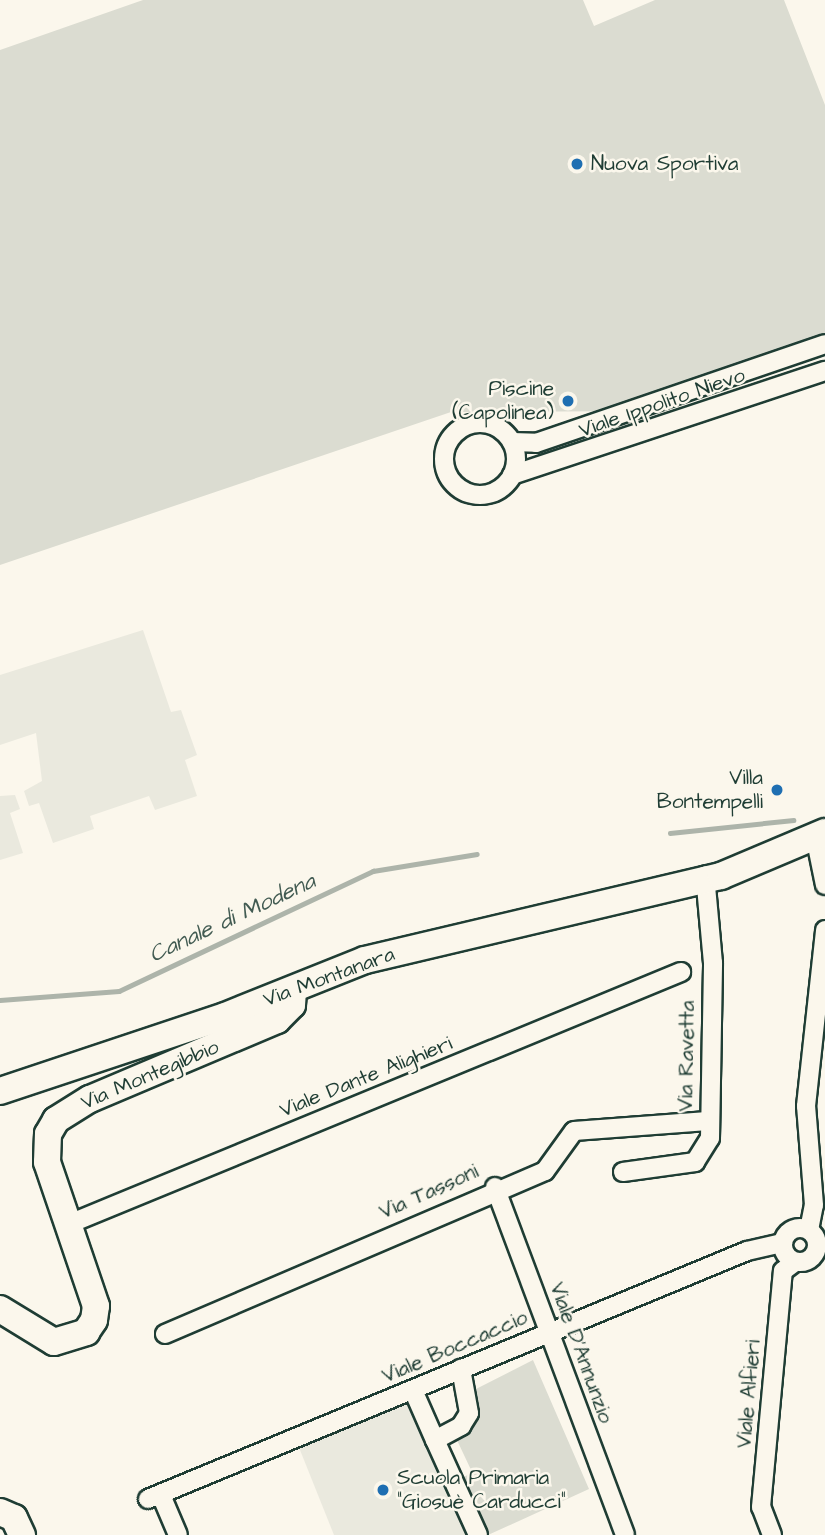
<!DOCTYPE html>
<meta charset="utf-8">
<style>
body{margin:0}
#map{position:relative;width:825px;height:1535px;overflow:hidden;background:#fbf7ec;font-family:"Architects Daughter",sans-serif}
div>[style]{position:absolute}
.built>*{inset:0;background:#eae9de}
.green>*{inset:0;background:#dbdcd1}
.stream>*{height:4.5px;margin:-2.25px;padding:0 2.25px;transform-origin:2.25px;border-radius:2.25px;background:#adb4aa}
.roads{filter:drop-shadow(2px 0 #1f3d34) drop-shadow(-2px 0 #1f3d34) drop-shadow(0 2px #1f3d34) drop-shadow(0 -2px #1f3d34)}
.street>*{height:18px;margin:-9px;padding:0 9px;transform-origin:9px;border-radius:9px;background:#fbf7ec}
.street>.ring{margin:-9px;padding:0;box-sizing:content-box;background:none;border:18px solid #fbf7ec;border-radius:50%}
.secondary>*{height:26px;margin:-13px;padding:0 13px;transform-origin:13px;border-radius:13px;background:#fbf7ec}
.dots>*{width:19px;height:19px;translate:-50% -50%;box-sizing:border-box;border:4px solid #fbf7ec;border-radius:50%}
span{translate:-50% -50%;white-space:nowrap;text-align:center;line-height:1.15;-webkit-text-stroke:5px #fbf7ec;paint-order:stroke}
.poi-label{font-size:21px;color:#1f3d34}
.left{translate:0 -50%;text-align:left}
.right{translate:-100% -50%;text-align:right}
.street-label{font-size:21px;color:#1f3d34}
.water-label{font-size:23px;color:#425b52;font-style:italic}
</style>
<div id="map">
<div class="built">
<i style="clip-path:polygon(143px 630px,171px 712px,181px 710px,197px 755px,185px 760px,197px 796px,155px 810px,149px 796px,90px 816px,94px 829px,53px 843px,39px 803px,29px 806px,24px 791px,42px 781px,36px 733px,0 745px,0 675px)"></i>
<i style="clip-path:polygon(15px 795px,20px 809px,10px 813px,23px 853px,0 860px,0 796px)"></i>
<i style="clip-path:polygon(412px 1400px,468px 1535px,334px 1535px,298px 1445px)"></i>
</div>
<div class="green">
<i style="clip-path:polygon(143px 0,583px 0,594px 26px,655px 0,784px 0,825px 105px,825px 351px,652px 411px,451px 412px,0 565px,0 50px)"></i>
<i style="clip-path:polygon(533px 1360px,589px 1489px,488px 1535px,461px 1479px,472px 1472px,456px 1438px,476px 1405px,474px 1390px)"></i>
</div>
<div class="stream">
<i style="left:670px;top:833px;width:124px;rotate:-6deg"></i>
<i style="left:0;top:1000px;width:119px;rotate:-4.3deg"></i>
<i style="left:119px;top:991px;width:281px;rotate:-25.3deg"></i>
<i style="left:373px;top:871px;width:105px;rotate:-9.3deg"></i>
</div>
<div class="roads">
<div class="street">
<i class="ring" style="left:444px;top:423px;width:54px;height:54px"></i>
<i style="left:512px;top:442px;width:24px;rotate:2deg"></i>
<i style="left:536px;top:443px;width:305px;rotate:-18.9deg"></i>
<i style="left:512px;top:475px;width:330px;rotate:-18.4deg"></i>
<i style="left:815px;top:836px;width:50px;rotate:78.5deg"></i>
<i style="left:623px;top:1172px;width:73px;rotate:-7.9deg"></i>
<i style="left:695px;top:1162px;width:28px;rotate:-58deg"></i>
<i style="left:710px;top:1138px;width:175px;rotate:-89deg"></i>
<i style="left:713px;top:963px;width:88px;rotate:-95.2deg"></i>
<i style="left:495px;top:1187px;width:371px;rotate:69.5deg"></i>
<i style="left:69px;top:1224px;width:662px;rotate:-22.38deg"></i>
<i class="ring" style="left:783px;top:1228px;width:16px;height:16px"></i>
<i style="left:809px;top:1230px;width:25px;rotate:-79deg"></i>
<i style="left:814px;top:1205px;width:99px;rotate:-94.6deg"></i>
<i style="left:806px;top:1106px;width:177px;rotate:-83.8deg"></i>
<i style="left:165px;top:1334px;width:413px;rotate:-23.2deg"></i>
<i style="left:545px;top:1171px;width:49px;rotate:-54.1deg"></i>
<i style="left:574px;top:1131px;width:134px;rotate:-4.3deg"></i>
<i style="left:413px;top:1390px;width:55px;rotate:66.3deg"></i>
<i style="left:435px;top:1440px;width:30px;rotate:-28deg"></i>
<i style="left:461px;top:1426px;width:15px;rotate:-58deg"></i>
<i style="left:469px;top:1413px;width:45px;rotate:-100.3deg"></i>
<i style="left:435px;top:1440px;width:104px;rotate:65.6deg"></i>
<i style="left:161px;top:1495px;width:43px;rotate:67deg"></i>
<i style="left:148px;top:1499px;width:648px;rotate:-22.49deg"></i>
<i style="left:747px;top:1251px;width:37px;rotate:-13deg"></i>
<i style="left:772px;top:1535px;width:30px;rotate:-111deg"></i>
<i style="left:761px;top:1507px;width:237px;rotate:-84.7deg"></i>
<i style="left:783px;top:1271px;width:15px;rotate:-37deg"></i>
</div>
<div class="secondary">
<i style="left:0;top:1091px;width:237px;rotate:-18.4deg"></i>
<i style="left:225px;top:1016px;width:151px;rotate:-21.8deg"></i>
<i style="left:365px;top:960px;width:366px;rotate:-13.3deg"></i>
<i style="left:721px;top:876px;width:113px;rotate:-22.9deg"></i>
<i style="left:0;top:1309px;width:63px;rotate:31.4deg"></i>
<i style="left:54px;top:1342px;width:34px;rotate:-17deg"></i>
<i style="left:86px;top:1332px;width:14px;rotate:-56deg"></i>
<i style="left:94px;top:1320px;width:14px;rotate:-82deg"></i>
<i style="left:96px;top:1306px;width:152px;rotate:-108.8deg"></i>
<i style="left:47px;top:1162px;width:28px;rotate:-88deg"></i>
<i style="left:48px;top:1134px;width:16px;rotate:-60deg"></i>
<i style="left:56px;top:1120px;width:40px;rotate:-32deg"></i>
<i style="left:90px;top:1099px;width:203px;rotate:-22.9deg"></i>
<i style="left:277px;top:1020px;width:21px;rotate:-45deg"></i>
<i style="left:292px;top:1005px;width:14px;rotate:-86deg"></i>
<i style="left:0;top:1512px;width:15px;rotate:23deg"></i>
<i style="left:14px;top:1518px;width:19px;rotate:65deg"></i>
</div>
</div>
<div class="dots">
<i style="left:577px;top:164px;background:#1f6fb2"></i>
<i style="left:568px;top:401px;background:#1f6fb2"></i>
<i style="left:777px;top:790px;background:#1f6fb2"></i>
<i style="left:383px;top:1490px;background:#1f6fb2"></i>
</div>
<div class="poi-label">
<span class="left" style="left:591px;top:164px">Nuova Sportiva</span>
<span class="right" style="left:554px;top:401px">Piscine<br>(Capolinea)</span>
<span class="right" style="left:763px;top:790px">Villa<br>Bontempelli</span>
<span class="left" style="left:397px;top:1490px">Scuola Primaria<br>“Giosuè Carducci”</span>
</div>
<div class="street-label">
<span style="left:662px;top:403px;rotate:-19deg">Viale Ippolito Nievo</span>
<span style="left:329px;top:977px;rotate:-20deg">Via Montanara</span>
<span style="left:687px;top:1056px;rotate:-89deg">Via Ravetta</span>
<span style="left:150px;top:1075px;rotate:-23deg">Via Montegibbio</span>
<span style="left:366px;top:1077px;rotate:-22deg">Viale Dante Alighieri</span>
<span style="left:429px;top:1192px;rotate:-24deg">Via Tassoni</span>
<span style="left:455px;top:1347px;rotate:-23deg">Viale Boccaccio</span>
<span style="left:581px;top:1353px;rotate:70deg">Viale D'Annunzio</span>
<span style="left:749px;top:1394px;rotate:-85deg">Viale Alfieri</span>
</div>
<div class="water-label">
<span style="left:232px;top:918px;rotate:-25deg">Canale di Modena</span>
</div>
</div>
